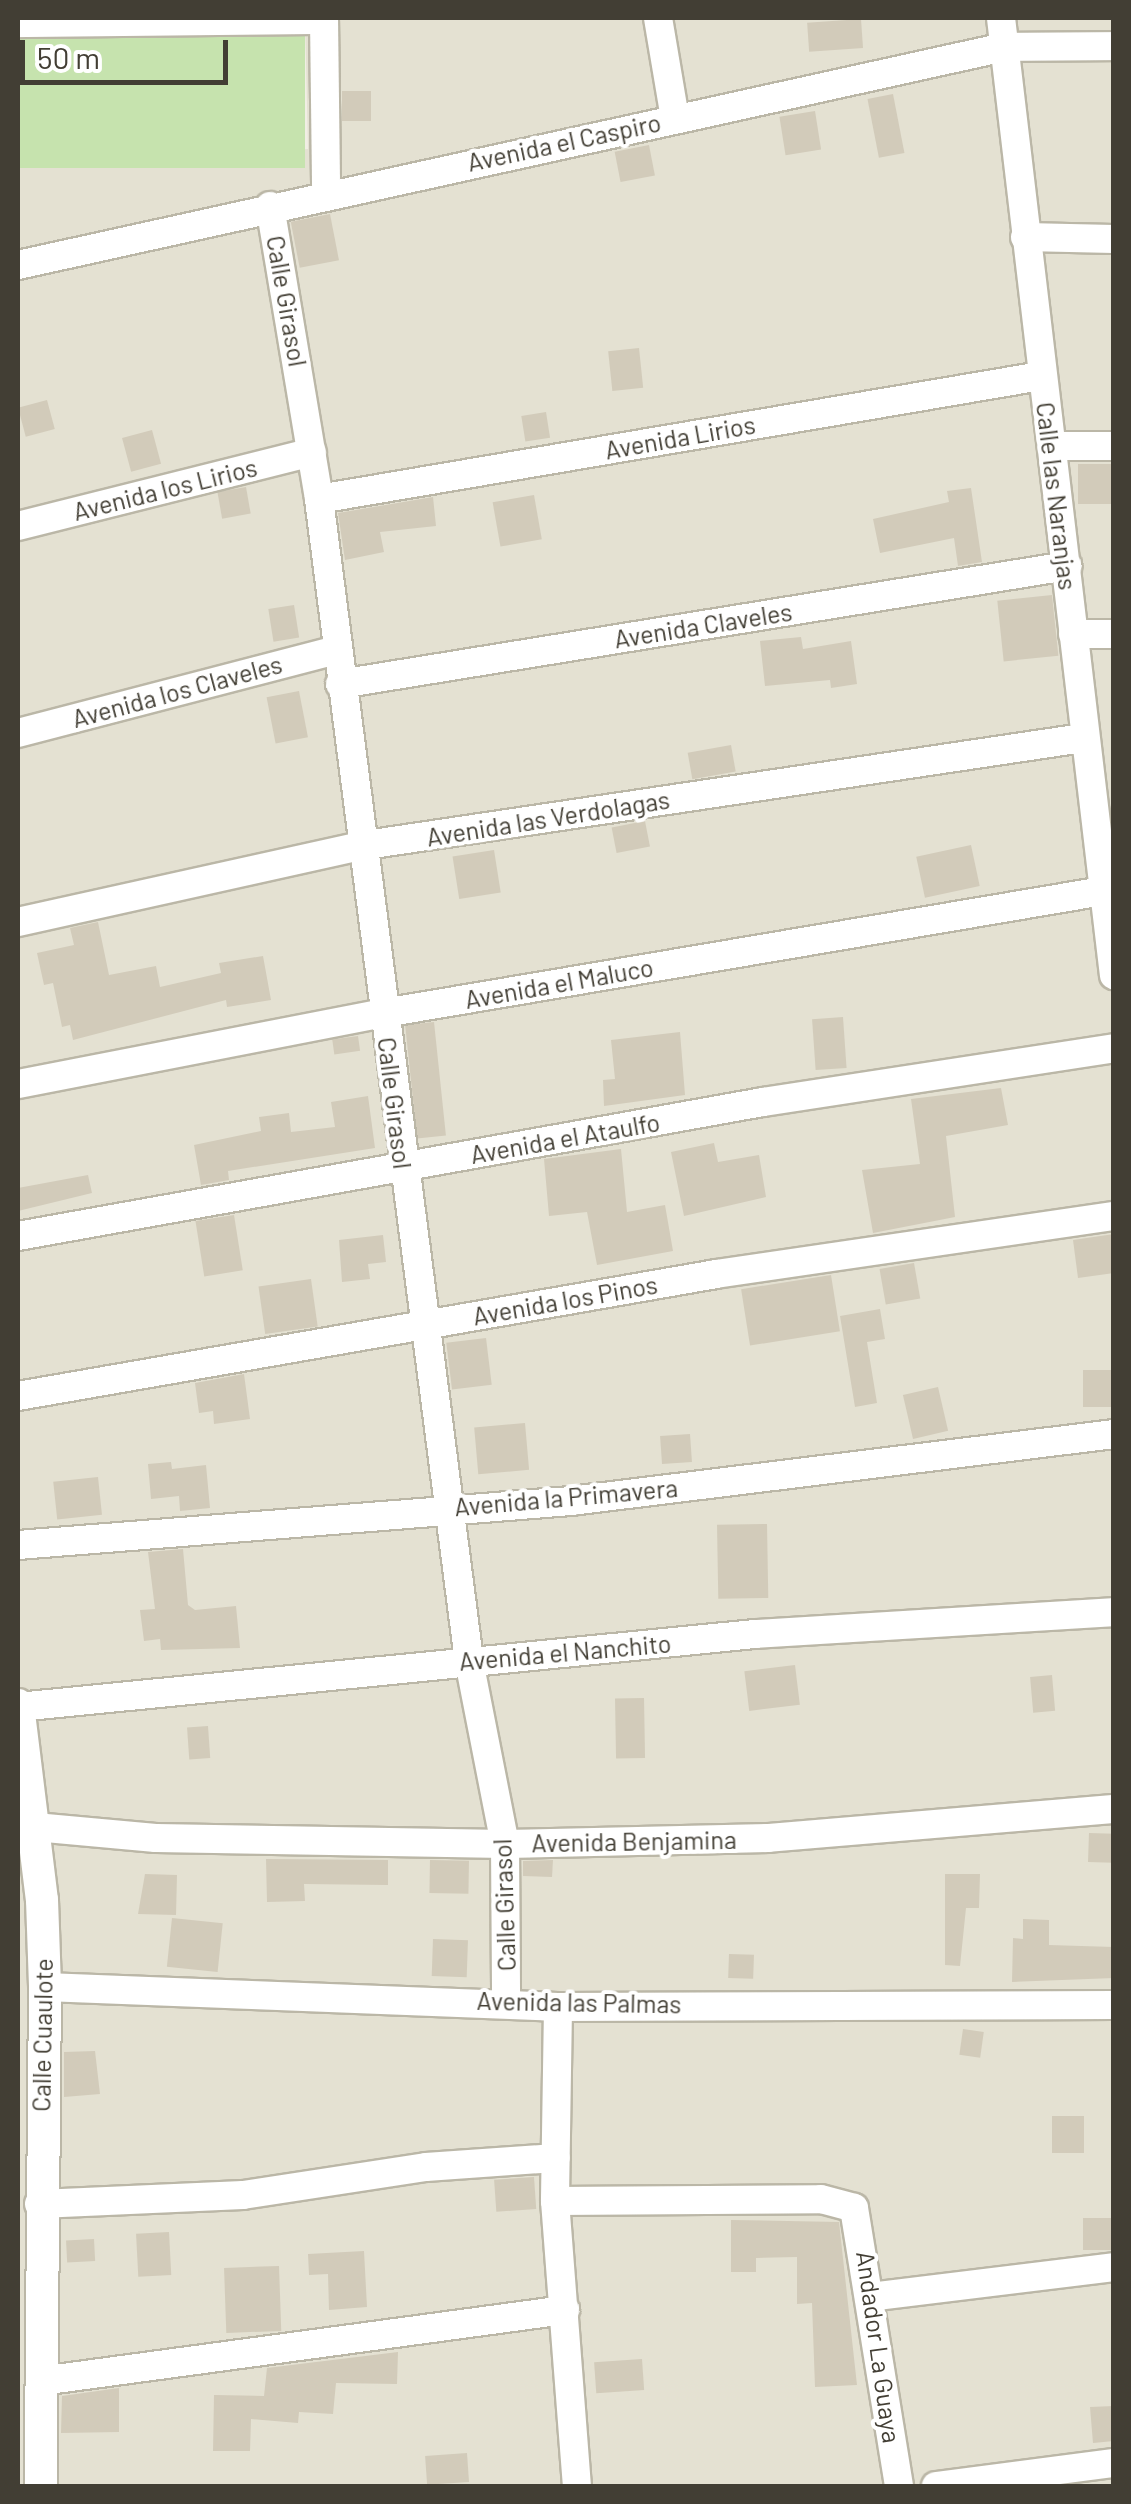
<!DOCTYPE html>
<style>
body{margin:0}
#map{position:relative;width:1131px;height:2504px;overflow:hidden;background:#f1eee4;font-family:Barlow,sans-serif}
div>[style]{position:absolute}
.residential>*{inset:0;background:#e4e1d2}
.green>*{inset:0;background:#c6e3ae;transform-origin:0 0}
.building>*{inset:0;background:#d2cbba;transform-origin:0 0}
.roads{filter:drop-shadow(2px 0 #bbb7a7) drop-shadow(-2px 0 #bbb7a7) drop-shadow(0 2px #bbb7a7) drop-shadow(0 -2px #bbb7a7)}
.minor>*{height:28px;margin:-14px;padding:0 14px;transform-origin:14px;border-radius:14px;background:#fff}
.tertiary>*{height:32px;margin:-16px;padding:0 16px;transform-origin:16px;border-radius:16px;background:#fff}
span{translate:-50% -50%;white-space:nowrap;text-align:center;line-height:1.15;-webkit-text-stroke:8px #fff;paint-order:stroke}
.street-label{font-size:25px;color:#423e34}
.frame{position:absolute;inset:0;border:20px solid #423e34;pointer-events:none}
.scale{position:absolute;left:20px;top:40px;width:208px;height:45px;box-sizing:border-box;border:5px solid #423e34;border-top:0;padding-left:12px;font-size:30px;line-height:35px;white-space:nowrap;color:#423e34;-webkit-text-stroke:8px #fff;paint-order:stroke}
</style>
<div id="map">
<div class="residential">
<i style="clip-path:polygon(305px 18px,1113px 18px,1113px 2486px,18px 2486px,18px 168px,308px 149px)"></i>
</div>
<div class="green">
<i style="left:18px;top:18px;width:287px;height:150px"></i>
</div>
<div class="building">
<i style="left:861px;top:19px;width:29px;height:54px;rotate:86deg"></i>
<i style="left:342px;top:91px;width:29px;height:30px"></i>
<i style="left:893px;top:94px;width:60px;height:26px;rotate:79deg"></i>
<i style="left:815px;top:111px;width:39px;height:36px;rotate:81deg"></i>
<i style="left:649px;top:145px;width:31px;height:35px;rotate:79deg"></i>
<i style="left:330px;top:214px;width:47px;height:40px;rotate:79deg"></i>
<i style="left:639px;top:348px;width:40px;height:31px;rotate:84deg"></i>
<i style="left:47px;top:400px;width:30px;height:30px;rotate:75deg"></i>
<i style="left:546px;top:412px;width:26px;height:25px;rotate:81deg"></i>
<i style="left:152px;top:430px;width:35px;height:31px;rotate:75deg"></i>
<i style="left:1078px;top:464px;width:36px;height:40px"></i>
<i style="left:246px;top:487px;width:27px;height:29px;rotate:80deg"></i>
<i style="clip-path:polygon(971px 488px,982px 562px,958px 566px,954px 538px,880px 553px,873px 519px,949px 502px,947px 491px)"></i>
<i style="left:534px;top:495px;width:45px;height:42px;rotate:80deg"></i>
<i style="clip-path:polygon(433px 497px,436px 526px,380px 532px,384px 552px,345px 560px,338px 513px)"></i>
<i style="left:1052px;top:595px;width:61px;height:55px;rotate:84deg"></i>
<i style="left:294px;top:605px;width:33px;height:26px;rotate:81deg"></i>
<i style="clip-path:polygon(801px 637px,803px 649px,851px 641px,857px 684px,831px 688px,830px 680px,765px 686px,760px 641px)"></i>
<i style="left:299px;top:691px;width:47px;height:33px;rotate:79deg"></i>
<i style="left:731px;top:745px;width:27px;height:44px;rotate:80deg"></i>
<i style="left:645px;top:821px;width:26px;height:34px;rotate:79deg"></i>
<i style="left:971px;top:845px;width:42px;height:56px;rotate:78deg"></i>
<i style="left:494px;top:850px;width:43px;height:42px;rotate:81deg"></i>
<i style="clip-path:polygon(98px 922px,109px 975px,156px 966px,160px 987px,221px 973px,219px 963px,263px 956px,271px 1000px,227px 1007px,226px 1000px,73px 1040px,70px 1025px,62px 1027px,53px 983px,44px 985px,37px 953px,74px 945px,70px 928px)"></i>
<i style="left:843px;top:1017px;width:51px;height:31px;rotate:86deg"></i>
<i style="left:434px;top:1022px;width:114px;height:29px;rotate:84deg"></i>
<i style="clip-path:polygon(680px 1032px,685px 1095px,604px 1106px,603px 1080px,615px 1079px,611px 1040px)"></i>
<i style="left:358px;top:1036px;width:15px;height:26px;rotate:82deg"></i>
<i style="clip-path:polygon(1001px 1088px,1008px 1125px,946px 1136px,955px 1217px,873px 1233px,862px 1170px,920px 1164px,911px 1099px)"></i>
<i style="clip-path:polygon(368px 1096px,375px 1148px,228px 1171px,229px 1180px,201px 1185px,194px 1145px,261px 1131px,259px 1117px,289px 1113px,291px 1132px,335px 1127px,331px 1102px)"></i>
<i style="clip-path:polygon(714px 1143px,718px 1162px,759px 1155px,766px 1197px,684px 1216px,671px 1152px)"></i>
<i style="clip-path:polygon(621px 1149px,627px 1212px,665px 1205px,673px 1251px,597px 1265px,587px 1212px,549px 1216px,544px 1159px)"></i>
<i style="clip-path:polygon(88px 1175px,92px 1193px,18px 1211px,18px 1188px)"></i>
<i style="left:234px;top:1215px;width:56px;height:39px;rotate:81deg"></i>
<i style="clip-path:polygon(1114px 1234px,1114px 1273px,1078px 1278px,1073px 1240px)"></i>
<i style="clip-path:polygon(383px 1235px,386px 1262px,368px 1264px,370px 1279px,342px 1282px,339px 1240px)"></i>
<i style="left:914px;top:1263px;width:36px;height:35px;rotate:80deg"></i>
<i style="left:831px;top:1275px;width:57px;height:91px;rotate:81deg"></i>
<i style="left:311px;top:1279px;width:48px;height:53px;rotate:82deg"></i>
<i style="clip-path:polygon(880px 1309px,885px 1339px,867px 1342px,877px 1403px,855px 1407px,840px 1316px)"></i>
<i style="left:486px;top:1338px;width:47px;height:40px;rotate:83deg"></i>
<i style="left:1114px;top:1370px;width:37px;height:31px;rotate:90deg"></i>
<i style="clip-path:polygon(244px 1374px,250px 1419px,214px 1424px,213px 1411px,199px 1413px,195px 1383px)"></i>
<i style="left:938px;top:1387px;width:45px;height:36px;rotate:77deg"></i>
<i style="left:525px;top:1423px;width:47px;height:51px;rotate:85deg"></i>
<i style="left:690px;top:1434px;width:28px;height:30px;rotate:86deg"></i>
<i style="clip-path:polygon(171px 1462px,172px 1469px,206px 1465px,210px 1508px,180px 1511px,179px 1496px,151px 1499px,148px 1464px)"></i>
<i style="left:98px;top:1477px;width:38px;height:45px;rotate:84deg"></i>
<i style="left:767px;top:1524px;width:74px;height:50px;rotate:89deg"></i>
<i style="clip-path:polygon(183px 1549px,188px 1605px,195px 1610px,236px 1606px,240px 1648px,161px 1650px,160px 1639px,144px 1641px,140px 1610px,155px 1609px,148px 1552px)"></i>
<i style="left:795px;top:1665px;width:40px;height:51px;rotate:83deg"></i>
<i style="left:1052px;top:1675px;width:36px;height:22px;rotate:85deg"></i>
<i style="left:644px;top:1698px;width:60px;height:29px;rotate:89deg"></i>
<i style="left:208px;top:1726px;width:32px;height:21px;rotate:86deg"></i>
<i style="left:1089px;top:1833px;width:25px;height:29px;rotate:2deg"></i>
<i style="clip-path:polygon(266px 1859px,388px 1860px,388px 1885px,304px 1884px,305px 1901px,267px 1902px)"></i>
<i style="left:430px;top:1860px;width:39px;height:33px;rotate:1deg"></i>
<i style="clip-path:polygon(553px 1860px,552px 1877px,523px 1876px,523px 1861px)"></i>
<i style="clip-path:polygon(145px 1874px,177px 1875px,176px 1915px,138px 1914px)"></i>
<i style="clip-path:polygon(945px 1874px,980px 1874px,979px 1908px,966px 1908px,960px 1966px,945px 1965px)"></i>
<i style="left:172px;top:1918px;width:51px;height:49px;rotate:6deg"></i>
<i style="clip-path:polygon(1023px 1919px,1049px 1920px,1049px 1945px,1114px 1947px,1114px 1978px,1012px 1982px,1013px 1938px,1023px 1939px)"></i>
<i style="left:433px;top:1939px;width:35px;height:37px;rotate:2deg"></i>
<i style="left:729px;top:1954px;width:25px;height:24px;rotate:2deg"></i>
<i style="left:963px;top:2029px;width:21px;height:26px;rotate:8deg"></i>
<i style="clip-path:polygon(95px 2051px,100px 2094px,64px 2097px,64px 2052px)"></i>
<i style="left:1052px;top:2116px;width:32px;height:37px"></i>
<i style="left:534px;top:2177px;width:32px;height:40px;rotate:86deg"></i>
<i style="left:1114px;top:2218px;width:32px;height:31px;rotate:90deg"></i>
<i style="clip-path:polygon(731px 2220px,839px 2222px,857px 2385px,815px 2387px,812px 2303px,797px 2304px,797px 2257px,756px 2258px,756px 2272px,731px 2272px)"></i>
<i style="left:169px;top:2232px;width:43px;height:33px;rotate:87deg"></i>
<i style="left:94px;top:2239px;width:22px;height:28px;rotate:87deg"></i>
<i style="clip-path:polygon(364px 2251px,367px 2307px,329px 2310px,328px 2274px,309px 2275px,308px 2254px)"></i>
<i style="left:279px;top:2266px;width:65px;height:55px;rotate:88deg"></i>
<i style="clip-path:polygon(398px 2352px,397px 2384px,336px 2383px,333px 2414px,299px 2412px,298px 2423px,251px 2419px,250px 2451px,213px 2451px,214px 2395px,264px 2396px,267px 2368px)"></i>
<i style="left:642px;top:2359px;width:31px;height:48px;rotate:86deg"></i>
<i style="clip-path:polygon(119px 2388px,119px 2432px,61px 2433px,62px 2396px)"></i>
<i style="clip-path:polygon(1114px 2406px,1114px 2441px,1093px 2443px,1090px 2407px)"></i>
<i style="left:467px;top:2453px;width:29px;height:42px;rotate:86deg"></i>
</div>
<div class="roads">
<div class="minor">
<i style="left:324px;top:18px;width:175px;rotate:89.3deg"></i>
<i style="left:658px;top:18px;width:101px;rotate:80.4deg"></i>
<i style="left:1001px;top:18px;width:964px;rotate:83.27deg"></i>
<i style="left:18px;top:23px;width:306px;rotate:-0.6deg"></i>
<i style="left:270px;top:206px;width:297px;rotate:80.5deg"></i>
<i style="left:319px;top:499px;width:1172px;rotate:82.64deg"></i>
<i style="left:469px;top:1661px;width:187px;rotate:78.9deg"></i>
<i style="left:505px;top:1844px;width:157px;rotate:89.6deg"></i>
<i style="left:1025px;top:237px;width:89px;rotate:1.3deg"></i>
<i style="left:18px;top:265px;width:1011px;rotate:-12.46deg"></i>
<i style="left:1005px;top:47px;width:109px;rotate:-0.5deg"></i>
<i style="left:1052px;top:446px;width:62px"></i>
<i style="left:319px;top:499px;width:732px;rotate:-9.67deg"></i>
<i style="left:18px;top:526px;width:303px;rotate:-14.1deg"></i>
<i style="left:1073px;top:634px;width:41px"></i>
<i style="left:340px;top:684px;width:737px;rotate:-9.22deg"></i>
<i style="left:18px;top:733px;width:329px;rotate:-14.6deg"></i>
<i style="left:18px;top:922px;width:356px;rotate:-12.5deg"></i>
<i style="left:366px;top:845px;width:725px;rotate:-8.49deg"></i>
<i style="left:18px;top:1084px;width:373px;rotate:-11deg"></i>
<i style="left:384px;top:1013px;width:729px;rotate:-9.63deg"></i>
<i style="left:18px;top:1236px;width:757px;rotate:-10.2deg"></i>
<i style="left:763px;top:1102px;width:355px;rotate:-8.7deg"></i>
<i style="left:18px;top:1396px;width:709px;rotate:-9.91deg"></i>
<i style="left:716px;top:1274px;width:402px;rotate:-8.3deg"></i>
<i style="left:18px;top:1545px;width:555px;rotate:-4.55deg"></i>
<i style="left:571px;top:1501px;width:547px;rotate:-7.03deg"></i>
<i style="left:18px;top:1707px;width:741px;rotate:-5.66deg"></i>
<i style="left:755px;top:1634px;width:360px;rotate:-3.5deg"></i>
<i style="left:35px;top:1827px;width:121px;rotate:5.2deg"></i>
<i style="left:156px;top:1838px;width:349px;rotate:1deg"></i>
<i style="left:505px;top:1844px;width:263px;rotate:-1.3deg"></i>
<i style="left:768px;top:1838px;width:347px;rotate:-4.8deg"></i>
<i style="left:45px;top:1987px;width:513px;rotate:2.23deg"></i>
<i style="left:558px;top:2007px;width:556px;rotate:-0.21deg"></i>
<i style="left:558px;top:2007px;width:194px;rotate:90.9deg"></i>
<i style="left:555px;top:2201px;width:286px;rotate:85.6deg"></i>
<i style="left:555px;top:2201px;width:266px;rotate:-0.4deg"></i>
<i style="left:821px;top:2199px;width:34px;rotate:15deg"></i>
<i style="left:854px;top:2208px;width:282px;rotate:80.8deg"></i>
<i style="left:39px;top:2204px;width:204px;rotate:-2.5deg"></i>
<i style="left:243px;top:2195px;width:185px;rotate:-8.7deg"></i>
<i style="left:426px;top:2167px;width:130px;rotate:-4deg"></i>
<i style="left:870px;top:2297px;width:246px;rotate:-7deg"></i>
<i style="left:41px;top:2381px;width:529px;rotate:-7.72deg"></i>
<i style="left:936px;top:2486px;width:179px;rotate:-7.4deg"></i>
</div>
<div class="tertiary">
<i style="left:18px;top:1705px;width:196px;rotate:83deg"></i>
<i style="left:42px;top:1900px;width:87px;rotate:88deg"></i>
<i style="left:45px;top:1987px;width:499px;rotate:90.5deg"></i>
</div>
</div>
<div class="street-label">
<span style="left:564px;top:142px;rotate:-12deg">Avenida el Caspiro</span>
<span style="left:287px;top:301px;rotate:80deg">Calle Girasol</span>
<span style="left:680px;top:437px;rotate:-10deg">Avenida Lirios</span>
<span style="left:165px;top:489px;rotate:-14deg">Avenida los Lirios</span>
<span style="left:1057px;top:496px;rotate:83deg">Calle las Naranjas</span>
<span style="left:703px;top:625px;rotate:-9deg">Avenida Claveles</span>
<span style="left:177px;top:691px;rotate:-15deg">Avenida los Claveles</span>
<span style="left:548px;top:818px;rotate:-9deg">Avenida las Verdolagas</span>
<span style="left:559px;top:983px;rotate:-10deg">Avenida el Maluco</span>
<span style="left:395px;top:1103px;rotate:83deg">Calle Girasol</span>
<span style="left:565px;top:1138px;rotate:-10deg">Avenida el Ataulfo</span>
<span style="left:565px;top:1300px;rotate:-10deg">Avenida los Pinos</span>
<span style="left:566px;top:1497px;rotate:-5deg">Avenida la Primavera</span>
<span style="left:565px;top:1652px;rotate:-5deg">Avenida el Nanchito</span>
<span style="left:634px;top:1841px;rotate:-1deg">Avenida Benjamina</span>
<span style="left:504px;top:1905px;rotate:-92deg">Calle Girasol</span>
<span style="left:579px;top:2002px;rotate:1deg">Avenida las Palmas</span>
<span style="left:42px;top:2035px;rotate:-89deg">Calle Cuaulote</span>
<span style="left:879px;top:2347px;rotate:82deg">Andador La Guaya</span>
</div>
<div class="frame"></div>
<div class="scale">50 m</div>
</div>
